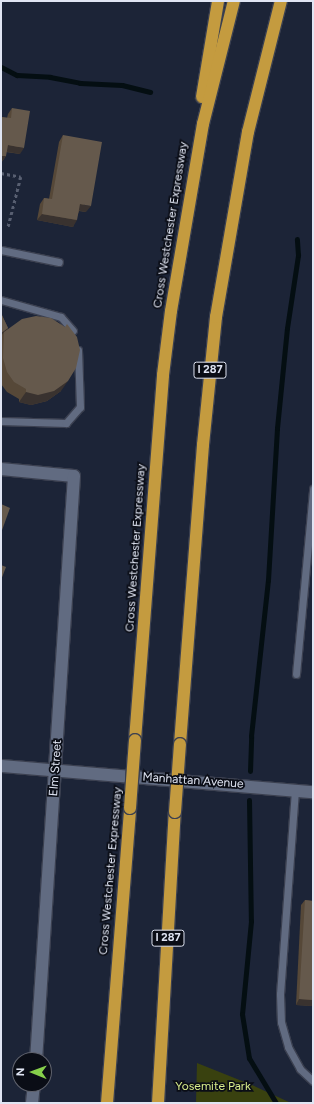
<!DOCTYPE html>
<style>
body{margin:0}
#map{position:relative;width:314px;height:1104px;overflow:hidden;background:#1c2437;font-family:Figtree,sans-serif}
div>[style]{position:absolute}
.green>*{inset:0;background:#39410f}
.stream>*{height:5px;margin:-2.5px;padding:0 2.5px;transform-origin:2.5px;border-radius:2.5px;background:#040e12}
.path>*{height:2.5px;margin-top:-1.25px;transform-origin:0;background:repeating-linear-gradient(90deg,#585f71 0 3px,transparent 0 6px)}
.roads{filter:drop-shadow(1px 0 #3b4050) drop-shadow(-1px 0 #3b4050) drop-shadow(0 1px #3b4050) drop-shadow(0 -1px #3b4050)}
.lane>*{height:7px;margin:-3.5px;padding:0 3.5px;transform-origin:3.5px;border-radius:3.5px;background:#616b81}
.street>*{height:12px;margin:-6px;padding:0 6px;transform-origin:6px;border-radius:6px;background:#616b81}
.highway>*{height:12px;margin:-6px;padding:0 6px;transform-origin:6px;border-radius:6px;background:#c49b3f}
.bridges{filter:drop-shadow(1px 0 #3b4050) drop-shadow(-1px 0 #3b4050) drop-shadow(0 1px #3b4050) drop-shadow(0 -1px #3b4050)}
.highway-bridge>*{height:12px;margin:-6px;padding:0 6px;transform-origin:6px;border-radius:6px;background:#c49b3f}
.wall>*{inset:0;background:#564838}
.shaded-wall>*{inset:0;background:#39322f}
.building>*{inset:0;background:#65594c}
span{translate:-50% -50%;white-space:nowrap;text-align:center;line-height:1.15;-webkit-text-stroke:3.5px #0a0d16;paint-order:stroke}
.shield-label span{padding:1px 3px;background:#0a0d16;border:1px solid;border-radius:3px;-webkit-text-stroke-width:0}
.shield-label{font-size:11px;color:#e0e5f3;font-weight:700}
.street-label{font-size:12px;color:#e0e5f3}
.park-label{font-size:12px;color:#d8ec8b}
.frame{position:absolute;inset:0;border:2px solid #e0e5f3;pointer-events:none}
.north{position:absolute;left:12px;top:1052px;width:40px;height:40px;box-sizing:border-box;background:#0a0d16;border:1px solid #60636e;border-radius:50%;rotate:271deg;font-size:11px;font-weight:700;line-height:16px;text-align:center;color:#e0e5f3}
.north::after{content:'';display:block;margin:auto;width:14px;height:18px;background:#86cf4b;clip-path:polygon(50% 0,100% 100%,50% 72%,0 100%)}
</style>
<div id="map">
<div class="green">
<i style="clip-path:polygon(197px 1063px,252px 1085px,291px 1103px,196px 1103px)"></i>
</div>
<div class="stream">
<i style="left:1px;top:67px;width:18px;rotate:27deg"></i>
<i style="left:17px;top:75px;width:33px;rotate:3deg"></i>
<i style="left:50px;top:77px;width:31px;rotate:11deg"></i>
<i style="left:80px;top:83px;width:42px;rotate:2.7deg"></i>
<i style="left:122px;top:85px;width:29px;rotate:14deg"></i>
<i style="left:250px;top:771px;width:35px;rotate:-88deg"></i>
<i style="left:251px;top:736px;width:157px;rotate:-83.8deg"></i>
<i style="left:268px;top:580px;width:152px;rotate:-86.6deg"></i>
<i style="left:277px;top:428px;width:100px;rotate:-84.3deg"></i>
<i style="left:287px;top:328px;width:74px;rotate:-81.4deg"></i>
<i style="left:298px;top:255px;width:16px;rotate:-94deg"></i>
<i style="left:249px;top:800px;width:121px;rotate:89.1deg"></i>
<i style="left:251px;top:921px;width:93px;rotate:95.5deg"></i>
<i style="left:242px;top:1014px;width:45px;rotate:81deg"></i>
<i style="left:249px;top:1058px;width:52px;rotate:59deg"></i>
</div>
<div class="path">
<i style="left:1px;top:173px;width:20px;rotate:11deg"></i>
<i style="left:21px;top:177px;width:53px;rotate:104.3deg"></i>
</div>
<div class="roads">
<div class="lane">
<i style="left:1px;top:250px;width:59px;rotate:11.7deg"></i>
<i style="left:1px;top:300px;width:62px;rotate:15.8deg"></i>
<i style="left:61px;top:317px;width:18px;rotate:49deg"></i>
<i style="left:1px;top:421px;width:65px;rotate:1.8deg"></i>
<i style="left:66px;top:423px;width:21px;rotate:-49deg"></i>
<i style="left:80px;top:407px;width:57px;rotate:-92deg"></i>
<i style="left:296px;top:674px;width:186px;rotate:-84.7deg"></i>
<i style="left:295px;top:790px;width:205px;rotate:94.2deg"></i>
<i style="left:280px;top:994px;width:28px;rotate:88deg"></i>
<i style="left:281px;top:1022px;width:26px;rotate:74deg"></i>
<i style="left:288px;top:1047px;width:25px;rotate:61deg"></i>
<i style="left:300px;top:1069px;width:18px;rotate:43deg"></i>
</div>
<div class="street">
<i style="left:1px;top:469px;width:73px;rotate:5.5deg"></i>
<i style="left:74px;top:476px;width:585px;rotate:93.72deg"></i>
<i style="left:1px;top:766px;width:313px;rotate:4.8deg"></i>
<i style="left:32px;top:1103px;width:19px;rotate:-84deg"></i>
</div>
<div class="highway">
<i style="left:202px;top:97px;width:97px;rotate:-80.5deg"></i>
<i style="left:135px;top:740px;width:366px;rotate:-85.6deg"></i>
<i style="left:163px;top:375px;width:64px;rotate:-82.9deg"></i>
<i style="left:171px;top:311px;width:190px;rotate:-80.3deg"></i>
<i style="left:203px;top:124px;width:127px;rotate:-75.9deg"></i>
<i style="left:180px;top:744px;width:300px;rotate:-85.6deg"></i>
<i style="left:203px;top:445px;width:129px;rotate:-84.2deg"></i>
<i style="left:216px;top:317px;width:188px;rotate:-80.2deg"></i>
<i style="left:248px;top:132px;width:135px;rotate:-75.9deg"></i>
<i style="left:107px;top:1103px;width:296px;rotate:-85.5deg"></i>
<i style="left:158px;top:1103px;width:291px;rotate:-86.7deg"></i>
</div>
</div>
<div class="bridges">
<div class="highway-bridge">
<i style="left:130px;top:808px;width:68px;rotate:-85.8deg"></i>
<i style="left:175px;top:812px;width:68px;rotate:-85.8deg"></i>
</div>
</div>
<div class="wall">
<i style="clip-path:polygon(12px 108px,20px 154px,6px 152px,6px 156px,1px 163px,1px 117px,7px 118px,8px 114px)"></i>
<i style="clip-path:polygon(63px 135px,86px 212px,79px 211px,73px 227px,37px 220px,40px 204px,44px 198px,49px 199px,59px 142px)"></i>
<i style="clip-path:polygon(1px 313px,8px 328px,7px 330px,61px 391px,47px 401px,31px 405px,19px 402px,19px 399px,7px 392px,1px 384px)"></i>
<i style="clip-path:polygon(313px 436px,313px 449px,312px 449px)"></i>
<i style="clip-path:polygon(305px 900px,313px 901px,313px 1006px,296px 1005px,301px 905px)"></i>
</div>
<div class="shaded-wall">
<i style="clip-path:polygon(8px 145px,24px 148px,20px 154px,3px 151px)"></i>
<i style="clip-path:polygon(1px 156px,6px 156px,1px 163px)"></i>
<i style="clip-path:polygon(80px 204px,91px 206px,86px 212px,76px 210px)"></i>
<i style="clip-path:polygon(42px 214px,77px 220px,73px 227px,37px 220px)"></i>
<i style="clip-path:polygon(8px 328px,4px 335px,4px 332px,1px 336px,1px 333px)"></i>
<i style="clip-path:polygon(68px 381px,61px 391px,47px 401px,31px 405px,19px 402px,26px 392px)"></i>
<i style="clip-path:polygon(299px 999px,313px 1000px,313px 1006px,296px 1005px)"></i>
</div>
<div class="building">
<i style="clip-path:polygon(12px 108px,30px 111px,24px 148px,8px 145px,6px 156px,1px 156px,1px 117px,11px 118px)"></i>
<i style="clip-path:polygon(63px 135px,102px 142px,91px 206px,80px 204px,77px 220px,42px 214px,44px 198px,52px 199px)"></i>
<i style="clip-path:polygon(1px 313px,8px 328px,1px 333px)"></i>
<i style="clip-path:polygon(36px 316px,51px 318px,65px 327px,67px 324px,77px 337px,80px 350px,76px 368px,68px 381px,54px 391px,38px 395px,26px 392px,26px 389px,14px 382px,7px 372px,3px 358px,4px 332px,22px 319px)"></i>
<i style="clip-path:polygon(1px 504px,10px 508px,1px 533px)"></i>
<i style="clip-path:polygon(1px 565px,6px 567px,1px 580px)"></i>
<i style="clip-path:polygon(305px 900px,313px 901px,313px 1000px,299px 999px)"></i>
</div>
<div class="shield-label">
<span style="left:210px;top:370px">I 287</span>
<span style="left:168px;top:938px">I 287</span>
</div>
<div class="street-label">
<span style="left:171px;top:225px;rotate:-81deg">Cross Westchester Expressway</span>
<span style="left:136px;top:548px;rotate:-86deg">Cross Westchester Expressway</span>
<span style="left:56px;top:768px;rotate:-86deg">Elm Street</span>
<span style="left:193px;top:781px;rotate:4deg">Manhattan Avenue</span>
<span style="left:111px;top:871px;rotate:-85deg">Cross Westchester Expressway</span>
</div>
<div class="park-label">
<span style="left:213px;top:1087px">Yosemite Park</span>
</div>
<div class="frame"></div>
<div class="north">N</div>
</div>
